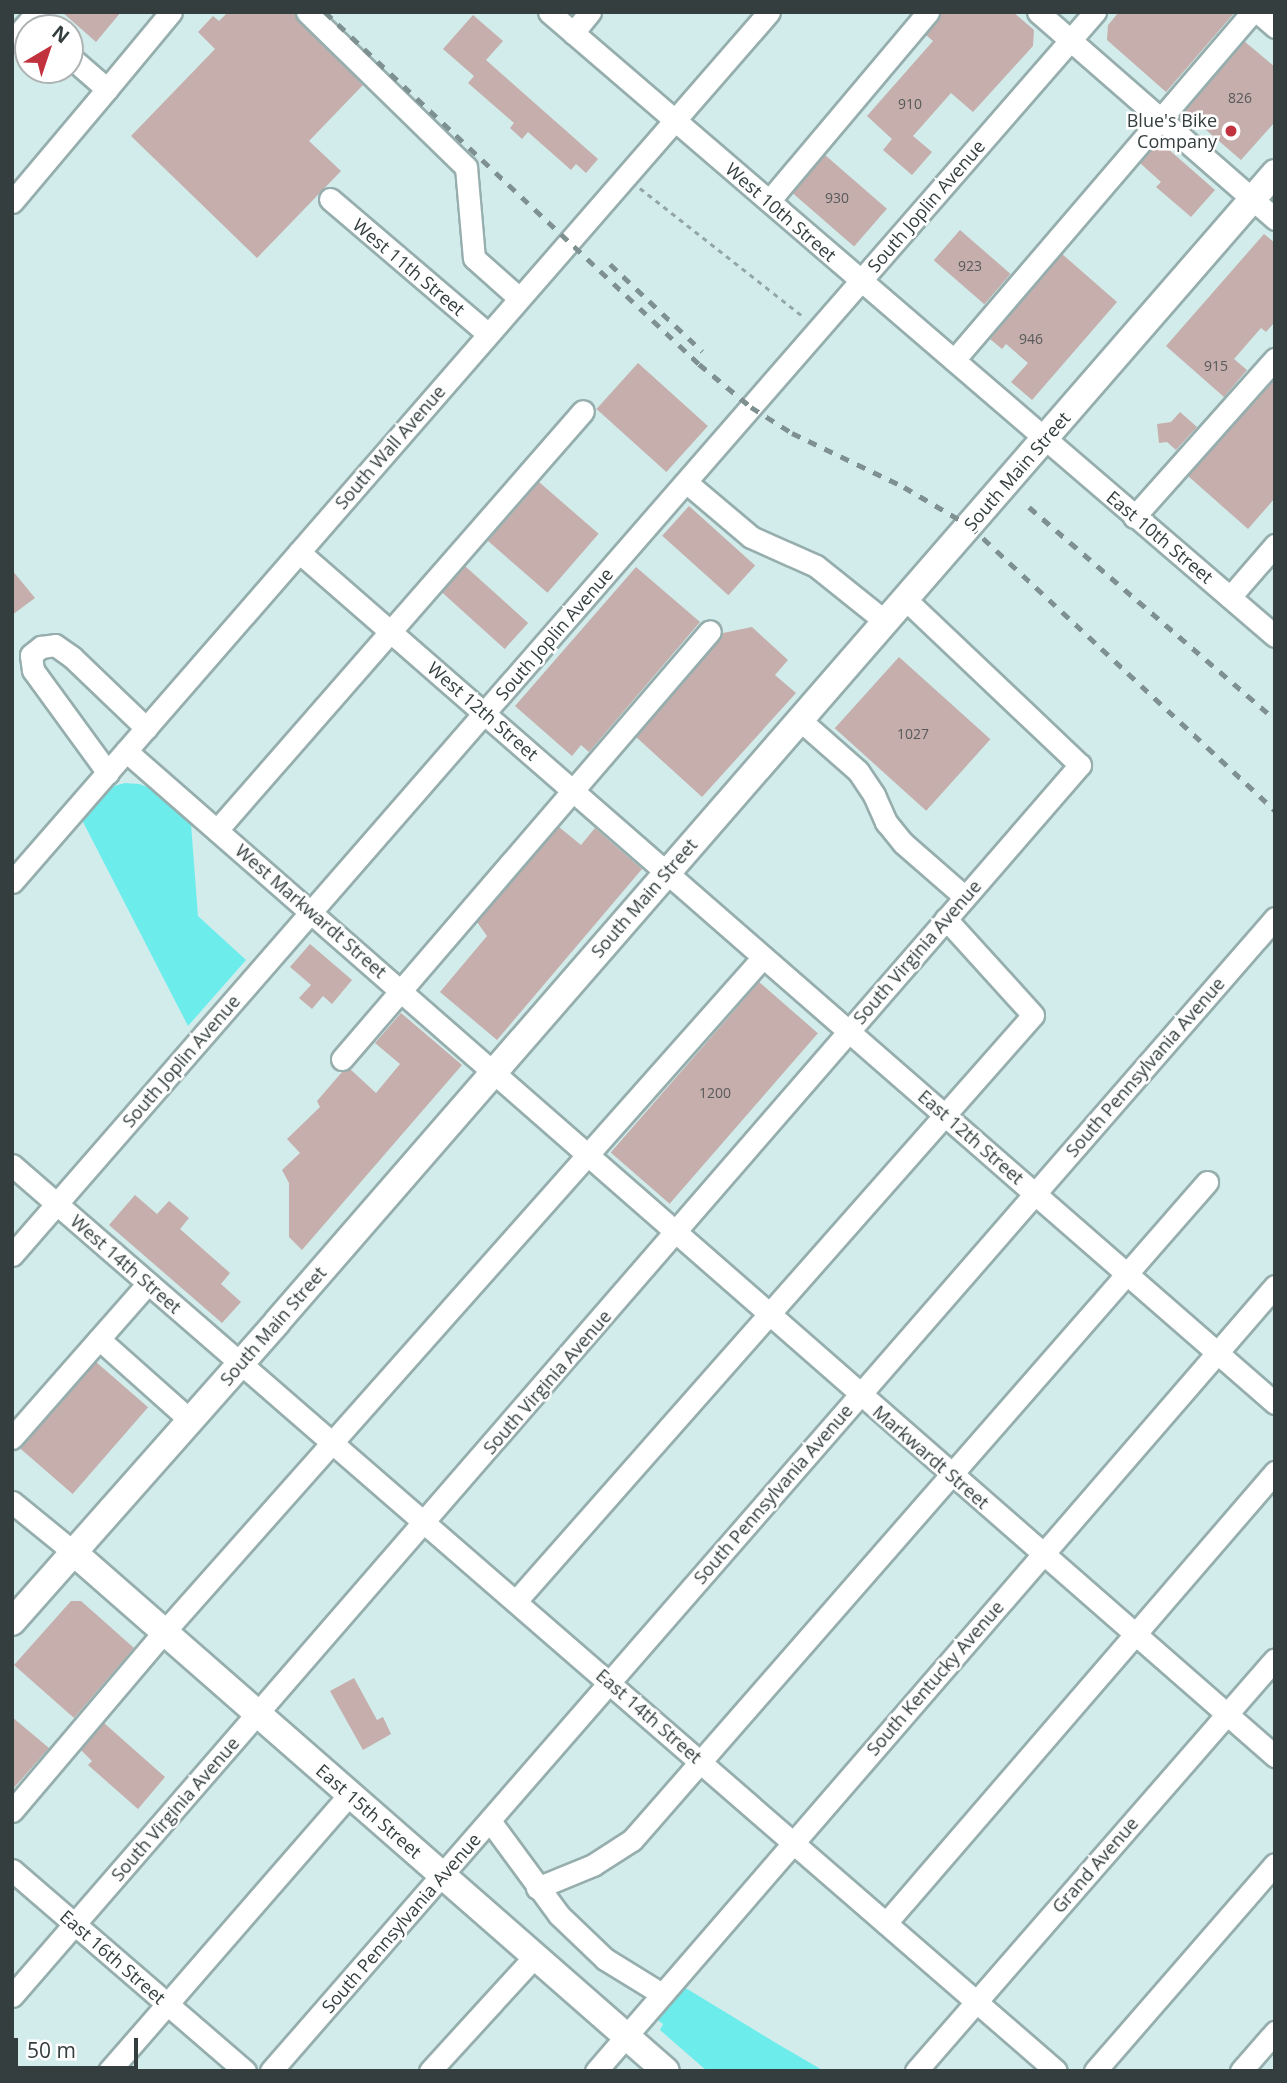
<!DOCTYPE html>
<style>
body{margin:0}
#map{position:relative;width:1287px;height:2083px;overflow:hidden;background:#d2eceb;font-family:"Open Sans",sans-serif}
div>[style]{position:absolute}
.green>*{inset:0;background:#6decec}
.building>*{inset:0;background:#c5aeac;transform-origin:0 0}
.path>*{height:2.5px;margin-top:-1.25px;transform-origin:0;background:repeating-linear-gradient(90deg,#93a7a6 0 5px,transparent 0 10px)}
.roads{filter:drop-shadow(2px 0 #96aead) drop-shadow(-2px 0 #96aead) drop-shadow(0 2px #96aead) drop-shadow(0 -2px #96aead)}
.minor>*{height:21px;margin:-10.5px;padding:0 10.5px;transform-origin:10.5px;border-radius:10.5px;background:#fff}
.major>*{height:26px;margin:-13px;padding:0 13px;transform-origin:13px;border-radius:13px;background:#fff}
.rail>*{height:5px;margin-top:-2.5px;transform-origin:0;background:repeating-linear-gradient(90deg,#7e908f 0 9px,transparent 0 18px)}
.dots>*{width:19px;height:19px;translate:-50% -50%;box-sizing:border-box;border:4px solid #fff;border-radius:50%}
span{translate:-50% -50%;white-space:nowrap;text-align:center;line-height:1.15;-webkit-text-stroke:5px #fff;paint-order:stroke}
.number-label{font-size:14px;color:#585a5a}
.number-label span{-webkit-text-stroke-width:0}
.poi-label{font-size:18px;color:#343e3e}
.right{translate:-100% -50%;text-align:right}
.street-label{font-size:18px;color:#343e3e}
.frame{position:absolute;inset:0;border:14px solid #343e3e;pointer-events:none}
.north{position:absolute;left:14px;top:14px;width:70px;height:70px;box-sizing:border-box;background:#fff;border:2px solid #aeb2b2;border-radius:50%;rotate:39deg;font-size:19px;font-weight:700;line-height:28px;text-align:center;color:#343e3e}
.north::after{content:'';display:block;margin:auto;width:24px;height:32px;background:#c2323e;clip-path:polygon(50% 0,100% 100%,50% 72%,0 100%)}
.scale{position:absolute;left:14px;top:2038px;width:124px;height:32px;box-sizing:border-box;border:4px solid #343e3e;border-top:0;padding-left:9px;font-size:21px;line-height:24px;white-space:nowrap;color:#343e3e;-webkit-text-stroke:5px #fff;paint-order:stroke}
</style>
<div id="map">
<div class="green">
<i style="clip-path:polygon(125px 783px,139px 784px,150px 788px,191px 824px,198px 916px,246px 960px,188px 1026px,82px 820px,114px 786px)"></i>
<i style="clip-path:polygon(684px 1987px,776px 2043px,824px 2071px,707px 2071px,660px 2030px,663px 2024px,656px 2019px)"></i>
</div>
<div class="building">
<i style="clip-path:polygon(62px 12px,121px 12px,96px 42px)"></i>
<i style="clip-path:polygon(228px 12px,294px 12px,298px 21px,363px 85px,309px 141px,341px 171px,257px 258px,131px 136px,215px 49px,198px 32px,213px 16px,219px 21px)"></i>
<i style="clip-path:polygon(941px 12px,1013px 12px,1034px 30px,1033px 46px,973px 112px,951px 93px,913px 136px,932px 152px,912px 175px,883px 150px,892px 139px,867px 116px,933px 41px,926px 35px)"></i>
<i style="clip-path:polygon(1119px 12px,1235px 12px,1166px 92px,1107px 40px,1108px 25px)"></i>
<i style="clip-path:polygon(473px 15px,503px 41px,486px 60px,598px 159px,586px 173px,576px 164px,571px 170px,528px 132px,522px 139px,510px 128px,514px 123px,468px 83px,474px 76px,443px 49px)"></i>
<i style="clip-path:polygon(1244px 41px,1275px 67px,1275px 122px,1241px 160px,1184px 111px)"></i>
<i style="clip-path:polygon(1159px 141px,1215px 190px,1191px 217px,1156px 187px,1161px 182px,1140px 163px)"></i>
<i style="left:825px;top:155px;width:82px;height:50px;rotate:41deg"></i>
<i style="left:960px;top:230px;width:67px;height:40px;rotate:41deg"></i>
<i style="clip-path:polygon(1264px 234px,1275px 243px,1275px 322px,1266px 332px,1261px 328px,1234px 359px,1247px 370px,1224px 397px,1166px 346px)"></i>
<i style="clip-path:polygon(1062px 254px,1117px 302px,1032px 400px,1011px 382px,1028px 363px,1006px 344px,1002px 349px,990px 339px)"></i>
<i style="left:638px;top:363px;width:94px;height:62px;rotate:42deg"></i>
<i style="clip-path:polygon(1275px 379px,1275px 498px,1248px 529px,1188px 476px)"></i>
<i style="clip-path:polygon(1180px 412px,1197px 427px,1176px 450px,1167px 442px,1159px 443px,1157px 424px,1171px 422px)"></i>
<i style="left:539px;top:482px;width:79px;height:78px;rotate:41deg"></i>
<i style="left:689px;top:506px;width:89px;height:40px;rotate:42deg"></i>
<i style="left:465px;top:566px;width:85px;height:35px;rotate:42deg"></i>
<i style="clip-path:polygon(636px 567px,700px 622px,589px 752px,581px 745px,572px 756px,515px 706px)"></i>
<i style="clip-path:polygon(12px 570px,35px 598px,12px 615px)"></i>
<i style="clip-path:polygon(752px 627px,788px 660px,775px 675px,796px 693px,702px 797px,636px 737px,723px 633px)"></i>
<i style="left:899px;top:657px;width:123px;height:96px;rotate:42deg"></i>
<i style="clip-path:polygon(559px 827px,581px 845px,595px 828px,642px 869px,497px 1040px,440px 992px,487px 936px,477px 922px)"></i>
<i style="clip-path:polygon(310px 944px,352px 980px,332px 1004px,323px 996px,312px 1009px,299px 998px,311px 985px,290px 967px)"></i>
<i style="left:759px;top:982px;width:78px;height:226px;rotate:41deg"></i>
<i style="clip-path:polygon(401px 1013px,462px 1065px,302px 1250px,289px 1237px,289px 1183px,282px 1170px,300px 1153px,287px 1139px,320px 1107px,317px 1101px,342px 1072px,350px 1069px,376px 1093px,400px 1064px,375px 1043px)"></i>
<i style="clip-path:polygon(135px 1195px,157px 1214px,169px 1201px,189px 1218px,180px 1229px,230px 1273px,221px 1284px,241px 1302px,222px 1323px,109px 1225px)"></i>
<i style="left:96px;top:1362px;width:69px;height:115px;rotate:41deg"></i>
<i style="clip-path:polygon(71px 1601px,81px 1601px,134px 1648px,74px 1718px,14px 1665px)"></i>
<i style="clip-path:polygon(354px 1678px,377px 1720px,383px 1717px,391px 1734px,363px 1750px,330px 1691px)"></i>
<i style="clip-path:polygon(12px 1717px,49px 1748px,12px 1790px)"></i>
<i style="clip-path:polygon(104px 1723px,165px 1777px,138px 1809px,88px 1765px,92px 1761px,81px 1750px)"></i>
</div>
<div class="path">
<i style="left:640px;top:188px;width:210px;rotate:38.2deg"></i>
</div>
<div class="roads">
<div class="minor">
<i style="left:307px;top:12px;width:222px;rotate:44.3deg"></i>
<i style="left:466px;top:167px;width:91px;rotate:85deg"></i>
<i style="left:474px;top:258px;width:60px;rotate:41.6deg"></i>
<i style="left:549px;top:12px;width:957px;rotate:40.68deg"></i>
<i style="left:1038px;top:12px;width:315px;rotate:41.1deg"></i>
<i style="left:1258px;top:12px;width:23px;rotate:41deg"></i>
<i style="left:573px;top:33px;width:27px;rotate:-51deg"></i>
<i style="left:12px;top:41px;width:38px;rotate:-49deg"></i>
<i style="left:107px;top:89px;width:100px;rotate:-50.3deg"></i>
<i style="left:330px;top:199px;width:208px;rotate:40.5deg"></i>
<i style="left:769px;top:201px;width:247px;rotate:-49.9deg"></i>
<i style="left:12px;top:202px;width:148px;rotate:-49.9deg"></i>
<i style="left:107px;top:89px;width:49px;rotate:-139.1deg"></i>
<i style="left:954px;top:360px;width:458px;rotate:-49.4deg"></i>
<i style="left:686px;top:482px;width:85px;rotate:40.2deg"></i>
<i style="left:751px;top:537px;width:71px;rotate:24deg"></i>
<i style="left:816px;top:566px;width:90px;rotate:38.7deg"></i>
<i style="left:1134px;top:517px;width:212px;rotate:-48.3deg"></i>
<i style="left:299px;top:552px;width:1295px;rotate:41.09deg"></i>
<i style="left:1230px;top:597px;width:69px;rotate:-49.1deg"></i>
<i style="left:800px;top:720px;width:77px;rotate:41.3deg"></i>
<i style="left:858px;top:771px;width:29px;rotate:56deg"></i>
<i style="left:874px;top:795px;width:30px;rotate:66deg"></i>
<i style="left:886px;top:822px;width:27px;rotate:51deg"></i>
<i style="left:903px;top:843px;width:82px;rotate:41.1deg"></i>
<i style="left:126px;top:751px;width:1527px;rotate:41.18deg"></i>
<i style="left:108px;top:773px;width:127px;rotate:-126.1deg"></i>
<i style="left:33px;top:670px;width:15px;rotate:-98deg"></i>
<i style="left:31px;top:655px;width:13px;rotate:-39deg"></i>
<i style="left:41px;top:647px;width:14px;rotate:-8deg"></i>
<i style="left:55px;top:645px;width:21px;rotate:35deg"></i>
<i style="left:72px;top:657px;width:103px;rotate:43.8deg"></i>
<i style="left:217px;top:830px;width:556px;rotate:-48.86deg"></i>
<i style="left:12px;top:882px;width:1153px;rotate:-48.97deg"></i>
<i style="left:342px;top:1059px;width:564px;rotate:-49.31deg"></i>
<i style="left:12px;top:1165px;width:1382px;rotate:40.95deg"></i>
<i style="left:12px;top:1255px;width:1649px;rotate:-48.94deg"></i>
<i style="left:99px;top:1339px;width:122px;rotate:41.7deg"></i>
<i style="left:12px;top:1438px;width:206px;rotate:-48.7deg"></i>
<i style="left:12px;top:1502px;width:77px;rotate:39.2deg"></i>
<i style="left:516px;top:1601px;width:781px;rotate:-48.58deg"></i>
<i style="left:1033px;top:1015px;width:130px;rotate:-132.2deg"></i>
<i style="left:12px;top:1811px;width:235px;rotate:-49.7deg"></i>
<i style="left:164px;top:1632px;width:902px;rotate:-48.41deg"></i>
<i style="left:490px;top:1821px;width:117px;rotate:53.7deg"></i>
<i style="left:559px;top:1915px;width:64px;rotate:43.7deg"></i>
<i style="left:605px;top:1959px;width:67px;rotate:31.6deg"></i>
<i style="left:12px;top:1870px;width:308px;rotate:40.8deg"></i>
<i style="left:537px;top:1888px;width:61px;rotate:-22.3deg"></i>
<i style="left:593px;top:1865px;width:46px;rotate:-32.7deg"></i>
<i style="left:632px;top:1840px;width:874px;rotate:-48.85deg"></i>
<i style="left:886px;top:1923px;width:596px;rotate:-49.22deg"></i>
<i style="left:12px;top:1996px;width:1630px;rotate:-49.06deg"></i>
<i style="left:1080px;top:765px;width:241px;rotate:-136.5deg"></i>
<i style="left:109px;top:2071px;width:367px;rotate:-49deg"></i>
<i style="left:271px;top:2071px;width:1529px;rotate:-48.95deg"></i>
<i style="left:430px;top:2071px;width:156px;rotate:-47.6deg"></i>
<i style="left:596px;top:2071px;width:1038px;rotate:-49.14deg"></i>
<i style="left:916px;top:2071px;width:546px;rotate:-48.93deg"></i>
<i style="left:1095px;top:2071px;width:274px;rotate:-49deg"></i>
<i style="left:1241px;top:2071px;width:52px;rotate:-48.9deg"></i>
</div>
<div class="major">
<i style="left:72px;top:1551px;width:789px;rotate:41.2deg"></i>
<i style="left:12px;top:1622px;width:400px;rotate:-48.5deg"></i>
<i style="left:277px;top:1322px;width:1522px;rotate:-49.02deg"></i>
</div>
</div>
<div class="rail">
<i style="left:325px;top:12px;width:514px;rotate:43.26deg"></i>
<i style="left:699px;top:364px;width:67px;rotate:39.6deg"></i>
<i style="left:751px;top:407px;width:49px;rotate:32.4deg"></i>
<i style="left:792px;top:433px;width:124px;rotate:25.7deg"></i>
<i style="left:904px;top:487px;width:77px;rotate:30.6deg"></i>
<i style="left:970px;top:526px;width:417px;rotate:43deg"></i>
<i style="left:610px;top:264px;width:127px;rotate:43.4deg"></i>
<i style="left:1029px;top:507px;width:325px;rotate:40.8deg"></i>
</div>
<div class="dots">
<i style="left:1231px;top:131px;background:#c2323e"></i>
</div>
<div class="number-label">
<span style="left:1240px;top:98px">826</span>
<span style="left:910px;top:104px">910</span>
<span style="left:837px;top:198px">930</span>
<span style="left:970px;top:266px">923</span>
<span style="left:1031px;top:339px">946</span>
<span style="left:1216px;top:366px">915</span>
<span style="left:913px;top:734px">1027</span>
<span style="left:715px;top:1093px">1200</span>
</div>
<div class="poi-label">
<span class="right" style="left:1217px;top:131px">Blue's Bike<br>Company</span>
</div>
<div class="street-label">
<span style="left:926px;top:206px;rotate:-49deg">South Joplin Avenue</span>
<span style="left:781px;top:212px;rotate:41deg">West 10th Street</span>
<span style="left:409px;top:267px;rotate:40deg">West 11th Street</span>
<span style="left:390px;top:447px;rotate:-49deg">South Wall Avenue</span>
<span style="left:1017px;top:471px;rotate:-49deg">South Main Street</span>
<span style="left:1160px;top:537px;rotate:40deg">East 10th Street</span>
<span style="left:554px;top:634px;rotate:-49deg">South Joplin Avenue</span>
<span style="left:483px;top:711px;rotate:41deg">West 12th Street</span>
<span style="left:644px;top:898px;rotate:-49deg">South Main Street</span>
<span style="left:311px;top:911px;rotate:41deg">West Markwardt Street</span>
<span style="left:917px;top:952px;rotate:-49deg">South Virginia Avenue</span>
<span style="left:181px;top:1061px;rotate:-49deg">South Joplin Avenue</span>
<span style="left:1145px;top:1067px;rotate:-49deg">South Pennsylvania Avenue</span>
<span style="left:971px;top:1137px;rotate:41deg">East 12th Street</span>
<span style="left:126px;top:1264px;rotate:41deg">West 14th Street</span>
<span style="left:273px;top:1326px;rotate:-49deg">South Main Street</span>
<span style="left:547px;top:1382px;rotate:-49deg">South Virginia Avenue</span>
<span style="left:931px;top:1457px;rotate:41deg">Markwardt Street</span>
<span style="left:773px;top:1494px;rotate:-49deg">South Pennsylvania Avenue</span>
<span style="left:935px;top:1678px;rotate:-49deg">South Kentucky Avenue</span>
<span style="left:649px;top:1716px;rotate:41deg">East 14th Street</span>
<span style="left:175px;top:1809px;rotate:-49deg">South Virginia Avenue</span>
<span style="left:369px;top:1811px;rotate:41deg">East 15th Street</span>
<span style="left:1095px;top:1865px;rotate:-49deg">Grand Avenue</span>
<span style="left:401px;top:1923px;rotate:-49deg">South Pennsylvania Avenue</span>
<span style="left:113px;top:1957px;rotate:41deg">East 16th Street</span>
</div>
<div class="frame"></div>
<div class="north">N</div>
<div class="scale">50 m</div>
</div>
